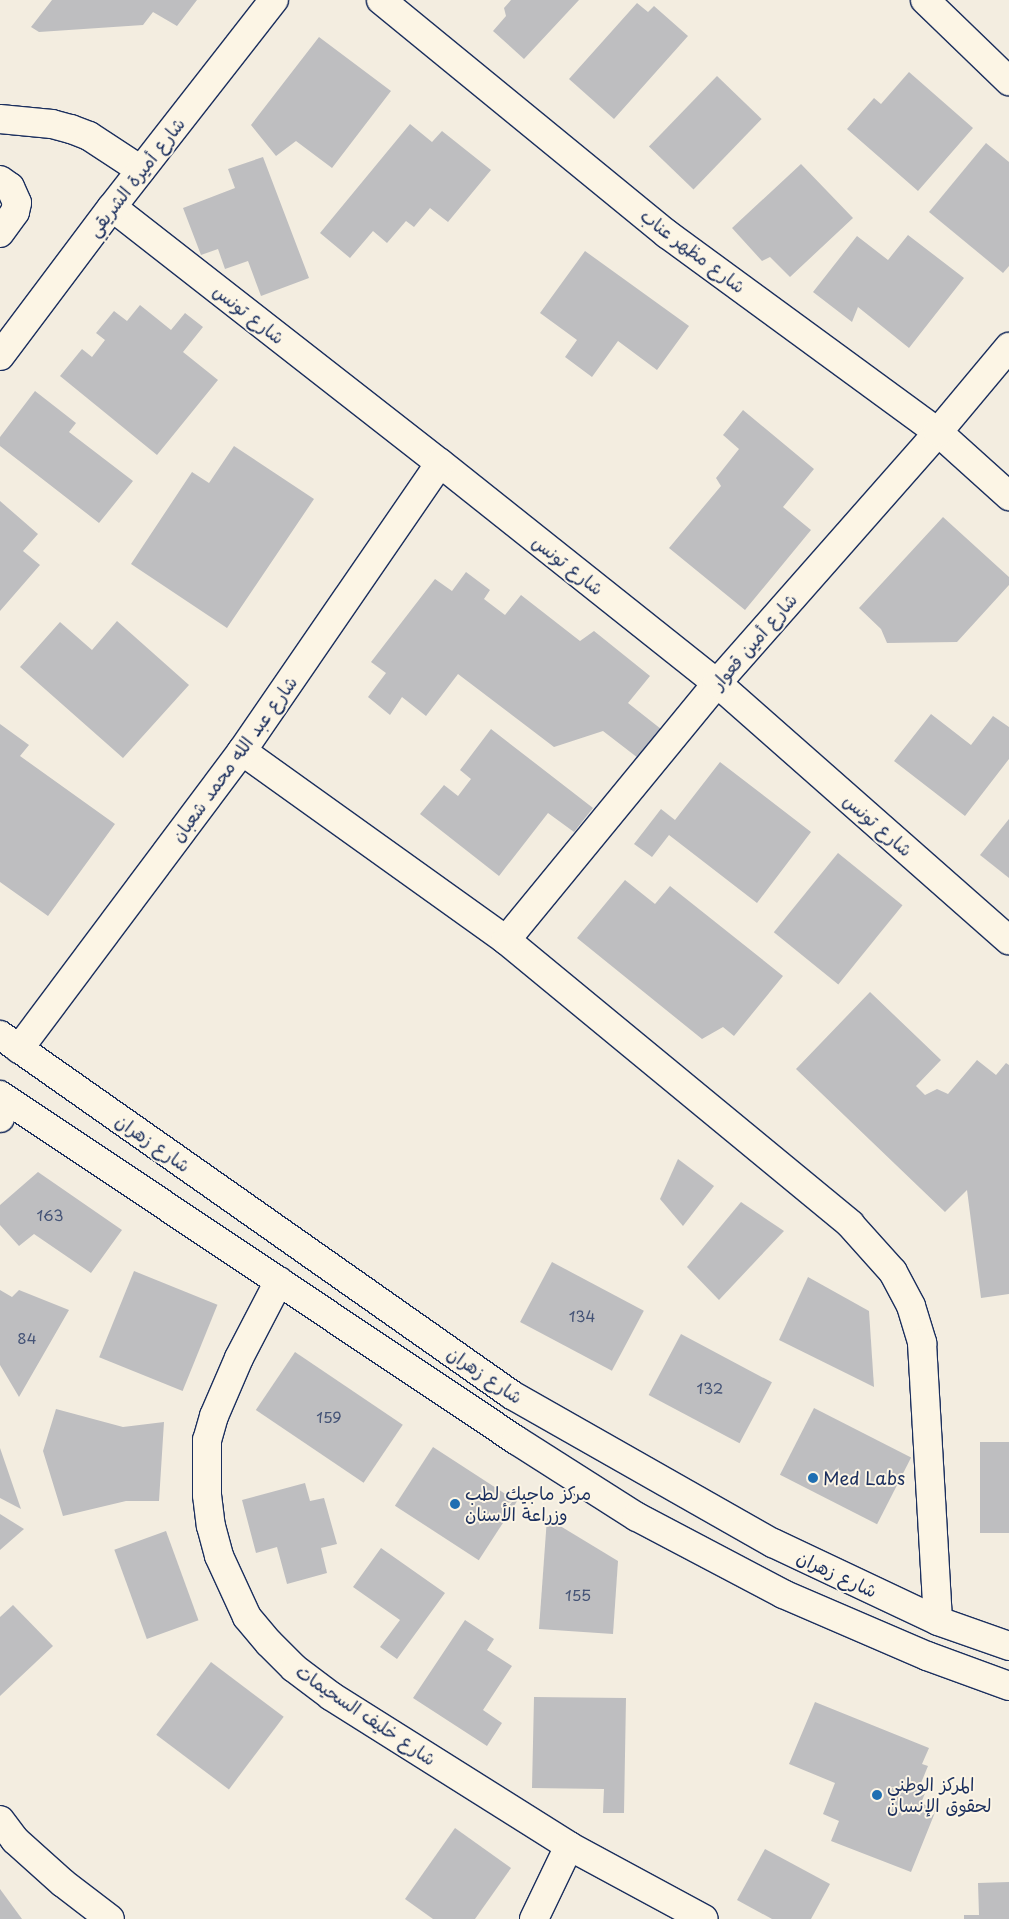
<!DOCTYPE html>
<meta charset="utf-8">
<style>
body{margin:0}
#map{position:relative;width:1009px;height:1919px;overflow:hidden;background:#f3ede0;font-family:"Playpen Sans","Playpen Sans Arabic",sans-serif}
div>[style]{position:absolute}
.building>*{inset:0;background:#bebec0;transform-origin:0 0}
.roads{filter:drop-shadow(1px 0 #1b2f5e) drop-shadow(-1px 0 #1b2f5e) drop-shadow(0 1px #1b2f5e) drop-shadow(0 -1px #1b2f5e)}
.minor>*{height:28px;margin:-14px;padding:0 14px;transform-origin:14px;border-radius:14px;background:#fcf5e5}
.major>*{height:28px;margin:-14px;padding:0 14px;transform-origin:14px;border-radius:14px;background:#fcf5e5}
.dots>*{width:14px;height:14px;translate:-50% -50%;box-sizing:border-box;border:2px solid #fcf5e5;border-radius:50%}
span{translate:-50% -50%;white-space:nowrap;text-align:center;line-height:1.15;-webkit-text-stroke:4px #fcf5e5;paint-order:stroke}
.number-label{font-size:15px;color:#445376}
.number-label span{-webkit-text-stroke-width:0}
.street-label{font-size:18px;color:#1b2f5e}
.poi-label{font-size:18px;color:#1b2f5e}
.left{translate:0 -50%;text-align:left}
</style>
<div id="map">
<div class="building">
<i style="clip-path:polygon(52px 0,197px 0,177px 26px,153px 12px,143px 25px,39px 32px,31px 27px)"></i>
<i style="clip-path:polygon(511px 0,579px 0,524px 59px,493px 31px,506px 16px,504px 8px)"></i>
<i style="clip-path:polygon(637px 3px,648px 12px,654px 6px,688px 36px,614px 119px,569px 79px)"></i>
<i style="clip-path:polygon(319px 37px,391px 91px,332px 168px,296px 141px,276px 156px,251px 125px)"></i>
<i style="clip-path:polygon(909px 72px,973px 128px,918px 191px,847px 129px,874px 98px,881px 104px)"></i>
<i style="left:717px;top:76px;width:62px;height:98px;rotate:44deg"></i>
<i style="clip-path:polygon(410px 124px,432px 142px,442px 131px,491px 170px,448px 222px,430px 208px,414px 227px,406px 221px,387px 243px,373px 231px,350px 258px,320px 233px)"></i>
<i style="clip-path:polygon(986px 143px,1009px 162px,1009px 266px,1003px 273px,929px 212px)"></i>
<i style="clip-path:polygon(263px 157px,309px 278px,261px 296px,248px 261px,225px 269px,218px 249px,201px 255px,183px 208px,235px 188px,228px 169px)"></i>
<i style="clip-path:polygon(801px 164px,853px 218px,790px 277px,770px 257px,762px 261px,732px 228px)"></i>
<i style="clip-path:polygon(908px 235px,964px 278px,909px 348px,858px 307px,852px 322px,813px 292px,857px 236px,888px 260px)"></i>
<i style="clip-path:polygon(585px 251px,689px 326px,657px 370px,618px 341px,592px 377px,565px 357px,577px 340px,540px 313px)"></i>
<i style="clip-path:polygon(140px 305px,171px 330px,185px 313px,203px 327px,183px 352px,218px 380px,157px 455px,60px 376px,82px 349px,92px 357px,105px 340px,96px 333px,114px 311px,127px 321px)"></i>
<i style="clip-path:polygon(35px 391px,76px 423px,69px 432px,133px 481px,99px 523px,0 446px,0 437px)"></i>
<i style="clip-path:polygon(743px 410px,814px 469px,783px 507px,811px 530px,745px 610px,669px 548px,721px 486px,716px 478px,739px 449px,723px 435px)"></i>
<i style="clip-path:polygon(234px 446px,314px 499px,227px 628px,131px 564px,192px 472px,209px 483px)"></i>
<i style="clip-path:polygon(0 501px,38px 534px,23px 551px,40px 565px,0 611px)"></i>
<i style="clip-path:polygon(943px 517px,1009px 577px,1009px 585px,957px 642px,887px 643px,881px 629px,859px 608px)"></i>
<i style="clip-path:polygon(466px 572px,490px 590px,484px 599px,505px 615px,521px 595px,580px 641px,594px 631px,650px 676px,628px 703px,661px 729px,638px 758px,603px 731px,554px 747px,458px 674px,426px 716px,402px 697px,390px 715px,368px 697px,386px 673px,371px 662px,435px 579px,452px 591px)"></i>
<i style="clip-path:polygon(117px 621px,189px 685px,123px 758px,20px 667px,60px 622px,92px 650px)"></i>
<i style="clip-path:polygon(931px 714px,971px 745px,993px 716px,1009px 727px,1009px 759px,965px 816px,894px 761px)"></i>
<i style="clip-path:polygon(0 724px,29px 745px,20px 756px,115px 824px,48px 916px,0 882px)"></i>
<i style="clip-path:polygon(491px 729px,593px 808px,574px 832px,548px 813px,499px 876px,420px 814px,444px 785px,458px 796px,471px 779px,460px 770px)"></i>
<i style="clip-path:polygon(720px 762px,811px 832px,757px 903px,669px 835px,652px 857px,634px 844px,661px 809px,675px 820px)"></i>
<i style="clip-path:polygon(1009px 819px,1009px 878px,980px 855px)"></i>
<i style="left:838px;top:853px;width:83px;height:102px;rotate:39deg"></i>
<i style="clip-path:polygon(625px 880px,655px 904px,670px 886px,783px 976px,734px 1036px,723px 1027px,702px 1039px,577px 938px)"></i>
<i style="clip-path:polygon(870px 992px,941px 1060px,916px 1086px,925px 1095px,937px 1089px,948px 1094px,977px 1060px,996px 1075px,1006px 1063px,1009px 1065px,1009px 1294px,981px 1298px,967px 1190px,945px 1212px,796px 1069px)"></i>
<i style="clip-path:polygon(678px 1159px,714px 1186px,683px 1226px,660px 1199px)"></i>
<i style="clip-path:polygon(38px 1172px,122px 1230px,91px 1273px,34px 1234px,19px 1246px,0 1225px,0 1205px)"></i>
<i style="clip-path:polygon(741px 1202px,784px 1231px,719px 1300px,687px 1267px)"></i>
<i style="left:552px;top:1262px;width:104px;height:68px;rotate:28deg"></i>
<i style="left:134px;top:1271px;width:90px;height:93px;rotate:22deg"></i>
<i style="clip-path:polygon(808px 1277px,869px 1311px,874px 1387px,779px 1340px)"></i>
<i style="clip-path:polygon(0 1290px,12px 1297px,19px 1290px,69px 1310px,19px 1397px,0 1365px)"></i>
<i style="left:681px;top:1334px;width:103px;height:69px;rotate:28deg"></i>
<i style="left:295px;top:1352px;width:130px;height:70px;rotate:34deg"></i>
<i style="left:814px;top:1408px;width:109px;height:75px;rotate:27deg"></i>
<i style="clip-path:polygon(56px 1409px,123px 1427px,164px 1422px,159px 1501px,126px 1501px,63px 1516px,43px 1451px)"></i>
<i style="left:1009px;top:1442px;width:91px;height:29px;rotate:90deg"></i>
<i style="left:433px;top:1447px;width:100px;height:70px;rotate:33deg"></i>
<i style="clip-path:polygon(0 1448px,21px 1509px,0 1498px)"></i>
<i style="clip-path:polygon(305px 1483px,310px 1501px,324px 1498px,337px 1544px,321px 1548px,327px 1573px,287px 1584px,277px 1547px,256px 1553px,242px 1500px)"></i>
<i style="clip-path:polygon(0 1514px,24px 1529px,0 1550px)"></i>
<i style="clip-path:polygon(547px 1518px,618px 1561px,613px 1634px,539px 1629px)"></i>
<i style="left:166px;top:1531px;width:95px;height:55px;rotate:70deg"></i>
<i style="clip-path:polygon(381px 1548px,445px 1593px,397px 1659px,380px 1647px,400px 1620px,353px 1587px)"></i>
<i style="clip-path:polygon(13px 1605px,53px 1646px,0 1696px,0 1617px)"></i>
<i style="clip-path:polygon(465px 1620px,494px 1639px,487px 1650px,512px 1666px,483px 1710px,502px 1723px,487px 1746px,413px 1698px)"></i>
<i style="left:211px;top:1662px;width:91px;height:91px;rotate:37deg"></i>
<i style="clip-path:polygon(534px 1697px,626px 1698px,624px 1813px,603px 1813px,604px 1789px,532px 1788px)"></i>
<i style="clip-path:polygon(815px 1702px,929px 1748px,922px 1764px,928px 1766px,921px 1783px,928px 1786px,921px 1803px,936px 1810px,911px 1872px,831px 1841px,839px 1821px,823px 1814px,835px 1783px,789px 1764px)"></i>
<i style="clip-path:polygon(455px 1828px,511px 1868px,475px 1919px,433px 1919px,405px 1899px)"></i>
<i style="clip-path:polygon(765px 1849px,830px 1884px,811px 1919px,772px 1919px,737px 1900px)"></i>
<i style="clip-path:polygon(1009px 1882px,1009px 1919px,964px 1919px,964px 1915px,979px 1915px,978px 1883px)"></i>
<i style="clip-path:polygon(0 1889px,22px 1919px,0 1919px)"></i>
</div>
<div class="roads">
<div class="minor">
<i style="left:381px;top:0;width:370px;rotate:39.3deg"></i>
<i style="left:667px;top:234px;width:336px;rotate:36.2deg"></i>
<i style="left:938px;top:432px;width:96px;rotate:42deg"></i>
<i style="left:925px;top:0;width:117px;rotate:44deg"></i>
<i style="left:0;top:119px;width:52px;rotate:5.5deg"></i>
<i style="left:52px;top:124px;width:20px;rotate:15deg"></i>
<i style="left:71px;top:129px;width:19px;rotate:21deg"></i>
<i style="left:89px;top:136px;width:62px;rotate:33.2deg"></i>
<i style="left:0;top:180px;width:12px;rotate:35deg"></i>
<i style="left:10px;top:187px;width:17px;rotate:66deg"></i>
<i style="left:17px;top:203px;width:9px;rotate:103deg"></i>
<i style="left:15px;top:212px;width:26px;rotate:126deg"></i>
<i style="left:112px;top:207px;width:416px;rotate:38deg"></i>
<i style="left:440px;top:463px;width:354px;rotate:38.5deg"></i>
<i style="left:717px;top:683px;width:389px;rotate:41.4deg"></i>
<i style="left:0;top:356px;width:186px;rotate:-53.1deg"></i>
<i style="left:112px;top:207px;width:263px;rotate:-52deg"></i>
<i style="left:242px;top:751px;width:325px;rotate:35.6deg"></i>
<i style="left:506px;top:940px;width:446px;rotate:39.5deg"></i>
<i style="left:850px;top:1224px;width:64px;rotate:48.1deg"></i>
<i style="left:893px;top:1272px;width:38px;rotate:62deg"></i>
<i style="left:911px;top:1306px;width:39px;rotate:73deg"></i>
<i style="left:922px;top:1343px;width:278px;rotate:86.7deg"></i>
<i style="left:506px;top:940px;width:333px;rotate:-50.6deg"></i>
<i style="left:717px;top:683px;width:334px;rotate:-48.6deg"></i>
<i style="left:938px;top:432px;width:111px;rotate:-50.1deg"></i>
<i style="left:19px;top:1049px;width:372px;rotate:-53.2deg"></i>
<i style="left:242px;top:751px;width:349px;rotate:-55.5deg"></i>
<i style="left:0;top:1118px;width:19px;rotate:-69deg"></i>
<i style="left:279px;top:1281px;width:87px;rotate:117.5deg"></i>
<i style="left:239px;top:1358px;width:63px;rotate:113.3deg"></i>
<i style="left:214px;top:1416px;width:25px;rotate:106deg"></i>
<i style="left:207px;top:1440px;width:55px;rotate:90deg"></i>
<i style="left:207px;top:1495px;width:31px;rotate:83deg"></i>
<i style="left:211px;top:1526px;width:31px;rotate:75deg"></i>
<i style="left:219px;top:1556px;width:67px;rotate:65.3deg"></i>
<i style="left:247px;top:1617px;width:34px;rotate:50deg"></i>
<i style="left:269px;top:1643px;width:35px;rotate:45deg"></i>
<i style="left:294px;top:1668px;width:46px;rotate:37.1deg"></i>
<i style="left:331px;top:1696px;width:281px;rotate:32.2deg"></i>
<i style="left:569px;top:1846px;width:153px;rotate:28.4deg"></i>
<i style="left:0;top:1820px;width:25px;rotate:53deg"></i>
<i style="left:15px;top:1840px;width:64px;rotate:41.9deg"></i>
<i style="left:63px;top:1883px;width:59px;rotate:37.5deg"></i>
<i style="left:534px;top:1919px;width:81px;rotate:-64.4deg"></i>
</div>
<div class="major">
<i style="left:0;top:1035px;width:626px;rotate:35.11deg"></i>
<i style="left:512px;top:1395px;width:300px;rotate:29.6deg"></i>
<i style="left:773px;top:1543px;width:183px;rotate:25.3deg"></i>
<i style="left:938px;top:1621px;width:75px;rotate:19.4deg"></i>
<i style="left:0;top:1095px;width:621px;rotate:33.77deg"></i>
<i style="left:516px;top:1440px;width:143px;rotate:32.5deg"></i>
<i style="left:637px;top:1517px;width:165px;rotate:27.8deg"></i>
<i style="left:783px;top:1594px;width:157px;rotate:23.3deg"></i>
<i style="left:927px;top:1656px;width:87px;rotate:20.1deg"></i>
</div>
</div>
<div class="dots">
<i style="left:813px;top:1478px;background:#1f6fb2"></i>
<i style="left:455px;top:1504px;background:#1f6fb2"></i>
<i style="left:877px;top:1795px;background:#1f6fb2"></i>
</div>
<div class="number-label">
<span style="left:50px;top:1215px">163</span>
<span style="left:582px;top:1316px">134</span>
<span style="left:27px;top:1338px">84</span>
<span style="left:710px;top:1388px">132</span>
<span style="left:329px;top:1417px">159</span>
<span style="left:578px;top:1595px">155</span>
</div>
<div class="street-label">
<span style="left:136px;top:177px;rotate:-52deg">شارع أميرة الشريقي</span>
<span style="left:693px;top:251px;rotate:37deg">شارع مظهر عناب</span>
<span style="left:249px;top:314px;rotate:38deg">شارع تونس</span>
<span style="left:568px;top:565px;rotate:38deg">شارع تونس</span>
<span style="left:754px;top:641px;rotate:-49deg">شارع أمين قعوار</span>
<span style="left:234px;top:759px;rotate:-54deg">شارع عبد الله محمد شعبان</span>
<span style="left:878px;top:825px;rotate:41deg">شارع تونس</span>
<span style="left:153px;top:1143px;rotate:35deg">شارع زهران</span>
<span style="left:485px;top:1375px;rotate:34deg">شارع زهران</span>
<span style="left:837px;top:1574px;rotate:25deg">شارع زهران</span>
<span style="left:366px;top:1715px;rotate:34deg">شارع خليف السحيمات</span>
</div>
<div class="poi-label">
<span class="left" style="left:823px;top:1478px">Med Labs</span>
<span class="left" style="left:465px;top:1504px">مركز ماجيك لطب<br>وزراعة الأسنان</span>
<span class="left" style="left:887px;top:1795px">المركز الوطني<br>لحقوق الإنسان</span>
</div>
</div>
